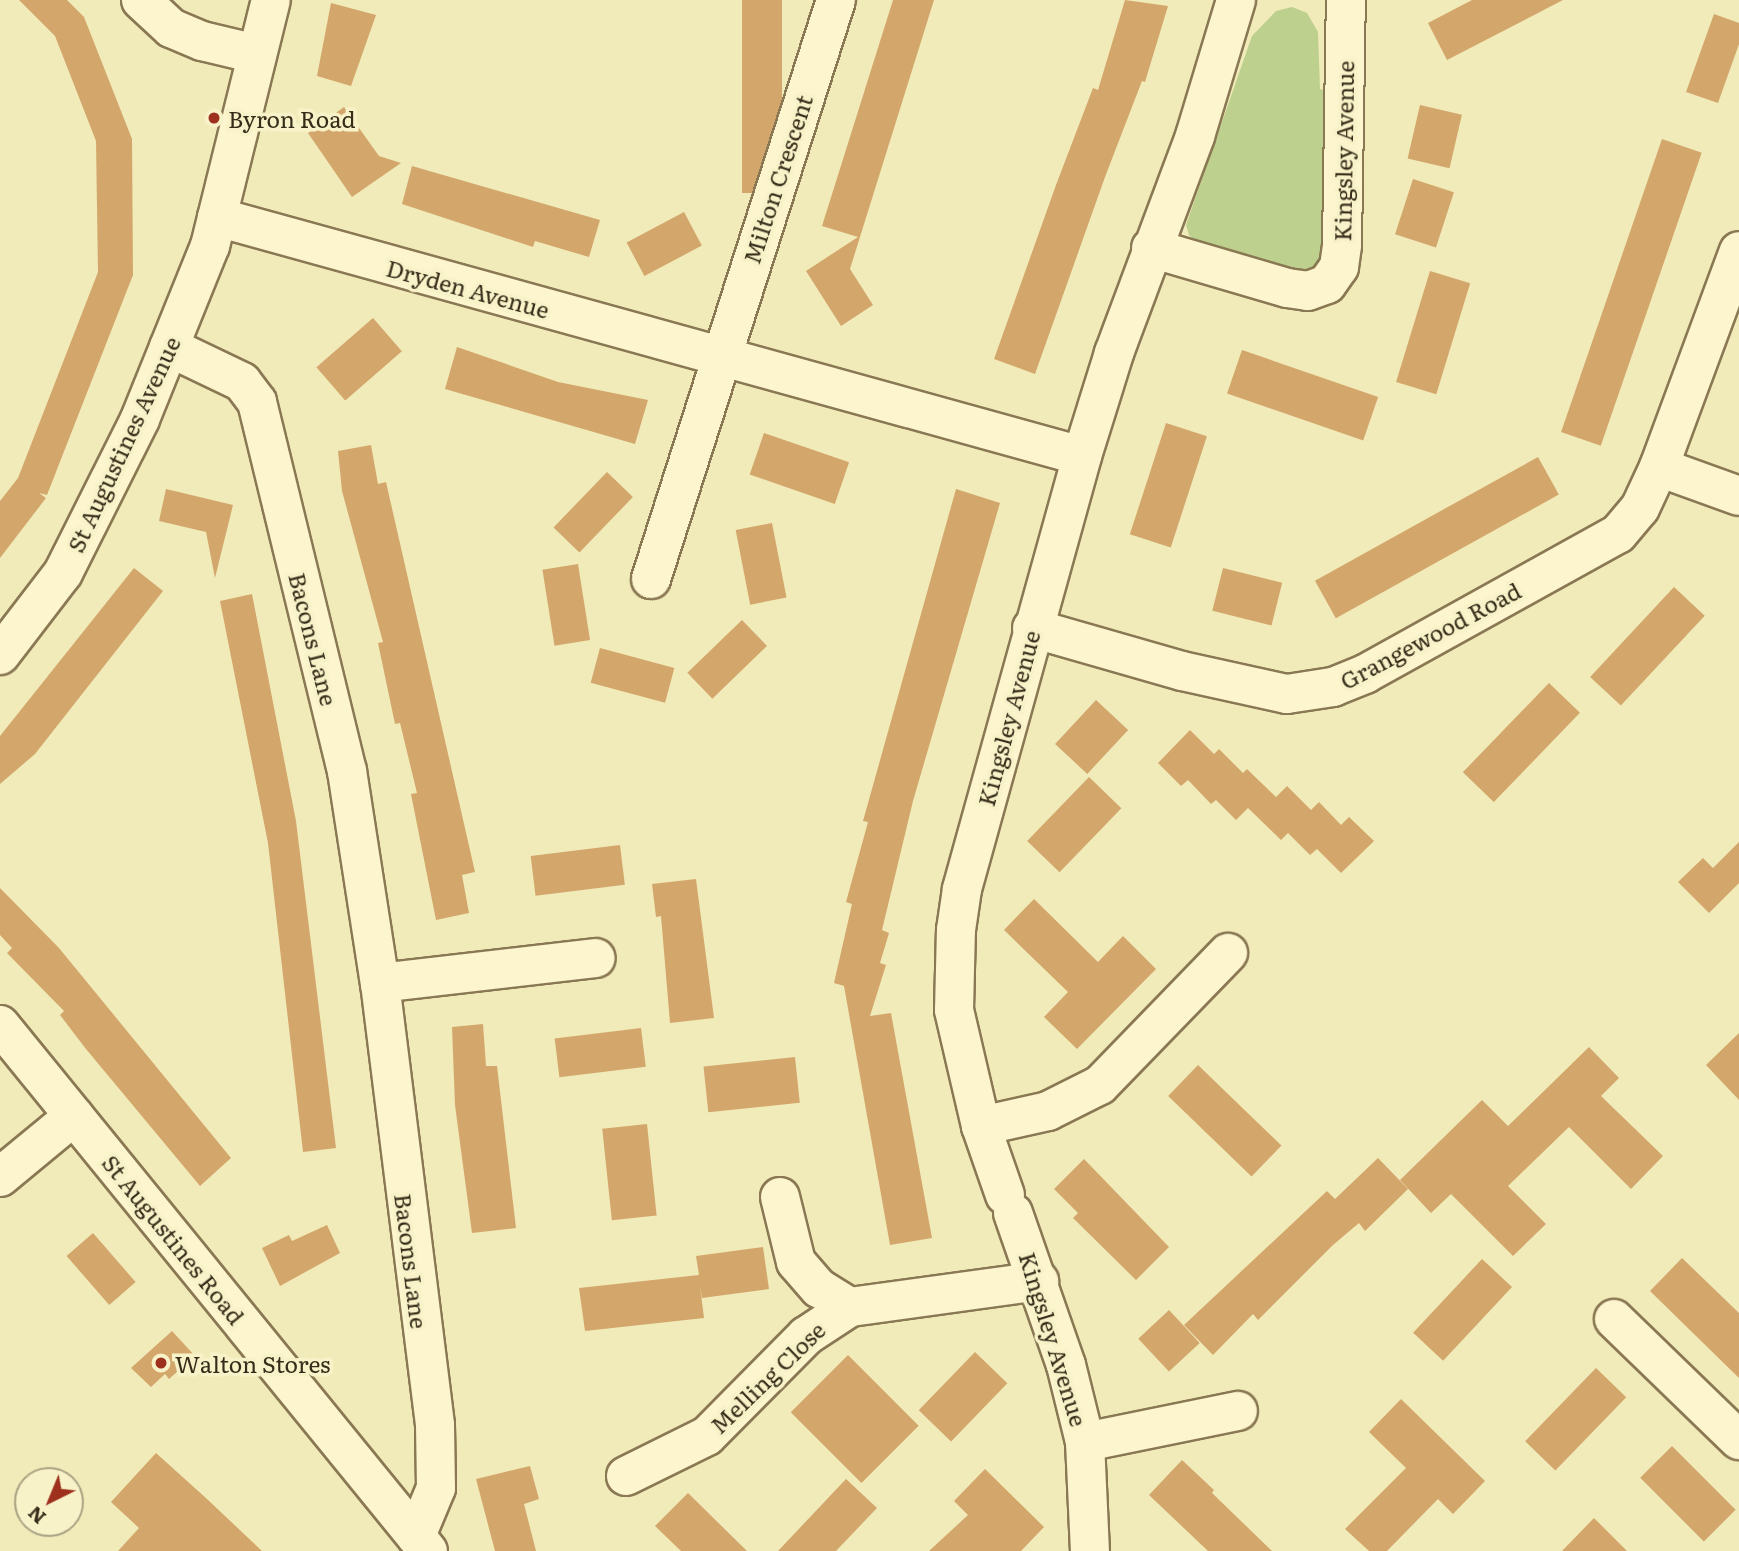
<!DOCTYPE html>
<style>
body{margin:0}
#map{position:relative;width:1739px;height:1551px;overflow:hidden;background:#f1eab9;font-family:Literata,serif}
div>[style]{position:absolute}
.green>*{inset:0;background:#bdd08d}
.building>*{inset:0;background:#d3a76b;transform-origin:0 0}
.roads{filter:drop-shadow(2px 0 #897853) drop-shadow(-2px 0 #897853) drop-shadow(0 2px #897853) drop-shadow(0 -2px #897853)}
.street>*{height:38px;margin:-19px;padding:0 19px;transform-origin:19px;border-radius:19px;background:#fcf5cd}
.secondary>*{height:38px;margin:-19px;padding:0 19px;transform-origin:19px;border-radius:19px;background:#fcf5cd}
.dots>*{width:19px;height:19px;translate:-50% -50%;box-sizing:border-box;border:4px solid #f8f2c9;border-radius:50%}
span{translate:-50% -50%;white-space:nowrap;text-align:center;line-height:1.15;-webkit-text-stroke:7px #f8f2c9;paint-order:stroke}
.poi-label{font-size:23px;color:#372c19}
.left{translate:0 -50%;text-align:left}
.street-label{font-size:23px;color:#372c19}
.north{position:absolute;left:14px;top:1467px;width:70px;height:70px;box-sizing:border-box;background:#f8f2c9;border:2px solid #aba383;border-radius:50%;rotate:223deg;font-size:19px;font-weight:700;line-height:28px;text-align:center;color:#372c19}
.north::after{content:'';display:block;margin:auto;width:24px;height:32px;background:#9d311e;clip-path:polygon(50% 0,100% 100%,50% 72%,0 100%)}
</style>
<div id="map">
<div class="green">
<i style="clip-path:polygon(1292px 7px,1307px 13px,1318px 32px,1320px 89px,1332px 93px,1329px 249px,1306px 274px,1203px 248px,1189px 235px,1186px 225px,1252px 36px,1276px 11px)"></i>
</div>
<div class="building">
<i style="clip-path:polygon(19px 0,67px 0,84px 17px,132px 139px,133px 275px,47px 495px,39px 493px,46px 498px,0 558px,0 501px,18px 478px,98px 272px,96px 141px,55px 36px)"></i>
<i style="left:742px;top:0;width:40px;height:193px"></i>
<i style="clip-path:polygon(893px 0,934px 0,850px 269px,873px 305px,841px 326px,806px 271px,858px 237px,822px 226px)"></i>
<i style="clip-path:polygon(1125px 0,1168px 6px,1145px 82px,1142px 81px,1105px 177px,1035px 374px,994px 359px,1056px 185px,1093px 88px,1098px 90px)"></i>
<i style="clip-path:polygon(1472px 0,1563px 0,1447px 60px,1428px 23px)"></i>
<i style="clip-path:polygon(331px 3px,376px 15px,351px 86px,317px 76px)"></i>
<i style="clip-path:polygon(1714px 14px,1739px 23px,1739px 44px,1718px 103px,1686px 92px)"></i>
<i style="left:1420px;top:105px;width:43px;height:55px;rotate:13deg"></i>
<i style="clip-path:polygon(344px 107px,379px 156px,401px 163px,352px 197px,308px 133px)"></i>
<i style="left:1662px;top:139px;width:42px;height:310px;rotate:19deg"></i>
<i style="clip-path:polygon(412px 166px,600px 220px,589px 257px,535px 241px,533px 247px,402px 204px)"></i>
<i style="left:1413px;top:179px;width:43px;height:58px;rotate:18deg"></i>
<i style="left:684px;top:212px;width:38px;height:65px;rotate:62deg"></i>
<i style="left:1430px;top:271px;width:42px;height:116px;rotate:17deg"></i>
<i style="left:373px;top:318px;width:44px;height:75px;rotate:49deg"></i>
<i style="clip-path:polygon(457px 347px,558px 382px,648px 400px,635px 444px,445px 389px)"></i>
<i style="left:1242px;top:350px;width:144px;height:46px;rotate:19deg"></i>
<i style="left:1166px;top:423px;width:43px;height:117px;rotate:18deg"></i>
<i style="left:764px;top:433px;width:90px;height:44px;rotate:19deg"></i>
<i style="clip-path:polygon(371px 445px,378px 484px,386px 482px,475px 872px,462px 875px,469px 913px,436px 920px,411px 794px,417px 793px,400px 723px,395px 724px,378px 643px,383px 642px,342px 491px,338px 451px)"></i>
<i style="left:1538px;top:457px;width:43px;height:255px;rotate:61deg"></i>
<i style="left:607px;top:472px;width:36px;height:77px;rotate:44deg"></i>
<i style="clip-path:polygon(166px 489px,233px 505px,215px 578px,206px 532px,159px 521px)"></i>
<i style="clip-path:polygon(956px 489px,1000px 503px,913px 801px,882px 930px,889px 933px,880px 963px,886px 965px,870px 1016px,891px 1013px,932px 1238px,890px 1245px,844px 986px,834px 983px,852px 904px,846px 902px,868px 822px,863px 821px)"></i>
<i style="left:772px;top:523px;width:76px;height:37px;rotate:79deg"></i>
<i style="left:578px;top:564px;width:77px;height:36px;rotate:81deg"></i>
<i style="clip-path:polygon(134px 568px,163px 591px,35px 754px,0 784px,0 736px)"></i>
<i style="left:1223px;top:568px;width:61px;height:44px;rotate:14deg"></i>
<i style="left:1674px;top:587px;width:42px;height:123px;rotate:43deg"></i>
<i style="clip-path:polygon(252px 594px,296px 821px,336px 1148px,303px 1152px,268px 843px,220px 601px)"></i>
<i style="left:742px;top:620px;width:36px;height:76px;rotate:46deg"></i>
<i style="left:600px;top:648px;width:77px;height:36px;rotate:15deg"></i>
<i style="left:1549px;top:683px;width:43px;height:124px;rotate:44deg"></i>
<i style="left:1096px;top:700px;width:44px;height:60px;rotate:43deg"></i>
<i style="clip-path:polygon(1190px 730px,1214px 754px,1219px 749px,1243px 773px,1247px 769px,1276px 797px,1287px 786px,1311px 810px,1319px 802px,1341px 825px,1349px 817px,1374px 841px,1341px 873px,1317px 849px,1310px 855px,1288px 833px,1281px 840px,1248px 808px,1236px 820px,1216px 800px,1211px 804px,1188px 780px,1181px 786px,1158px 763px)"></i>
<i style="left:1089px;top:777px;width:45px;height:89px;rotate:44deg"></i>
<i style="clip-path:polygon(1739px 842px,1739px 883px,1709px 913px,1678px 882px,1703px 858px,1713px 868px)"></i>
<i style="left:620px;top:845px;width:40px;height:90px;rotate:83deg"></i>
<i style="clip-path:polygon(696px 879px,714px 1018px,670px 1023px,661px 916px,656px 917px,652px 884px)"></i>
<i style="clip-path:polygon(0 888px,59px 948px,231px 1158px,200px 1186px,86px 1049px,60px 1015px,64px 1011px,7px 953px,12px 948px,0 935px)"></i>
<i style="clip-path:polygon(1034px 899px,1098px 962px,1123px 936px,1156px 969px,1077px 1049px,1044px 1017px,1068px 992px,1004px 930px)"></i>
<i style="clip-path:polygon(483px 1024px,486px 1066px,497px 1066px,516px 1228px,472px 1233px,455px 1105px,452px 1027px)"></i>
<i style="left:641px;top:1028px;width:39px;height:87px;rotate:83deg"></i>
<i style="clip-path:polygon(1739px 1033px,1739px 1100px,1706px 1065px)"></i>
<i style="clip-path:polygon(1589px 1047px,1619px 1078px,1601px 1096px,1663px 1156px,1631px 1189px,1569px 1127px,1508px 1186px,1546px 1224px,1513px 1256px,1451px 1194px,1431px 1213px,1400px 1180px,1482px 1100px,1508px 1126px)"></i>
<i style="left:795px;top:1057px;width:46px;height:92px;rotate:84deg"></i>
<i style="left:1198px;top:1065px;width:116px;height:43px;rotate:44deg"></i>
<i style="left:647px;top:1124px;width:92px;height:45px;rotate:84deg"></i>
<i style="clip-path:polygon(1378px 1158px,1408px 1189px,1365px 1231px,1359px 1223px,1333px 1245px,1258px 1320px,1253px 1314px,1213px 1355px,1184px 1325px,1327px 1191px,1335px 1199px)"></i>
<i style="clip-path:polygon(1084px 1159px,1169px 1247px,1136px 1280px,1073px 1218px,1078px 1213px,1054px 1189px)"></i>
<i style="clip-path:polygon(327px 1225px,340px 1253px,280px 1286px,262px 1248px,289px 1235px,292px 1241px)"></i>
<i style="left:93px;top:1233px;width:65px;height:35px;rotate:49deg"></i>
<i style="clip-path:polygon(763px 1247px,769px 1289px,702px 1298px,700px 1286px,704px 1318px,585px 1331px,579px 1288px,699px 1275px,696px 1256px)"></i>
<i style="clip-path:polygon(1682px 1258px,1739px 1313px,1739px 1378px,1650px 1291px)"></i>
<i style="left:1482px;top:1259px;width:41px;height:101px;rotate:43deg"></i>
<i style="left:1169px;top:1310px;width:45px;height:42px;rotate:47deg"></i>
<i style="clip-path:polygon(172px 1331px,195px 1356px,169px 1379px,165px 1374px,151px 1387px,131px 1368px)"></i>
<i style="left:975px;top:1352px;width:45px;height:81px;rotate:44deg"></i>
<i style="left:848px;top:1355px;width:100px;height:81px;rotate:45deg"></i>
<i style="left:1596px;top:1368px;width:42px;height:102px;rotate:44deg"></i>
<i style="clip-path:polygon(1401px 1399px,1485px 1481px,1453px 1514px,1438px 1499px,1387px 1551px,1369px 1551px,1345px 1529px,1406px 1468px,1369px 1432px)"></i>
<i style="left:1672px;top:1446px;width:90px;height:45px;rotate:45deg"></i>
<i style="clip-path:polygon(156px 1453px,207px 1499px,262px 1551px,118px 1551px,139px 1528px,111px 1502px)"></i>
<i style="clip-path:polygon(1182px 1460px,1214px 1490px,1212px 1493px,1272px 1551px,1208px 1551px,1149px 1495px)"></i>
<i style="clip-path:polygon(530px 1466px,539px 1499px,524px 1504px,536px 1551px,495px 1551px,476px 1479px)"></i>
<i style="clip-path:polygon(985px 1469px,1044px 1527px,1021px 1551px,929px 1551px,968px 1515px,954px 1501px)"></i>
<i style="clip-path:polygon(846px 1479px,877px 1508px,836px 1551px,778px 1551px)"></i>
<i style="clip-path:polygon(688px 1493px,747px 1551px,681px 1551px,655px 1526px)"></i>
<i style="clip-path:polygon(1594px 1518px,1627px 1551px,1562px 1551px)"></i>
</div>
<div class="roads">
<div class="street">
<i style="left:141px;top:0;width:41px;rotate:43deg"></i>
<i style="left:171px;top:28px;width:34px;rotate:23deg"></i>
<i style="left:202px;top:41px;width:56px;rotate:13.5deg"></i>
<i style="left:217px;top:217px;width:897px;rotate:15.45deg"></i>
<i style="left:1151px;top:248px;width:142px;rotate:16.4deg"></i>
<i style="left:1287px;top:288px;width:21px;rotate:8deg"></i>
<i style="left:1308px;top:291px;width:20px;rotate:-20deg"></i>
<i style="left:1327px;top:284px;width:21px;rotate:-55deg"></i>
<i style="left:1339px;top:267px;width:22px;rotate:-82deg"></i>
<i style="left:1342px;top:245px;width:245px;rotate:-89.1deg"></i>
<i style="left:169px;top:347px;width:81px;rotate:25.6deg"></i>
<i style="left:242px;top:382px;width:25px;rotate:53deg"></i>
<i style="left:257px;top:402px;width:380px;rotate:76.3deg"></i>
<i style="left:347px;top:771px;width:215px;rotate:81.2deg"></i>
<i style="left:380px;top:983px;width:445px;rotate:82.9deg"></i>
<i style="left:435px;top:1425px;width:63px;rotate:89.1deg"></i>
<i style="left:436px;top:1488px;width:52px;rotate:112.6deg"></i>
<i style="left:1659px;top:467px;width:85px;rotate:19.9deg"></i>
<i style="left:651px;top:579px;width:608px;rotate:-72.28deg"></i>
<i style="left:1032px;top:628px;width:156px;rotate:16deg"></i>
<i style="left:1182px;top:671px;width:107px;rotate:12.4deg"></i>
<i style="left:1287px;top:694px;width:47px;rotate:-8.7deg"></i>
<i style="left:1333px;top:687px;width:35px;rotate:-22deg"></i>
<i style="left:1365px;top:674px;width:289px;rotate:-29deg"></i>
<i style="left:1618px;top:534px;width:34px;rotate:-50deg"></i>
<i style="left:1640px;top:508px;width:45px;rotate:-65.1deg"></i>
<i style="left:1659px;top:467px;width:230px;rotate:-69.7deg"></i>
<i style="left:0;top:655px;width:103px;rotate:-52.5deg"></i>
<i style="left:63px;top:573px;width:172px;rotate:-63.4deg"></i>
<i style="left:140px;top:419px;width:187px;rotate:-68deg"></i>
<i style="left:210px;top:246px;width:253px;rotate:-76.1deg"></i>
<i style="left:380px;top:983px;width:217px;rotate:-6.6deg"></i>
<i style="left:981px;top:1126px;width:69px;rotate:-12.6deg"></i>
<i style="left:1048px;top:1111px;width:58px;rotate:-26.6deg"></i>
<i style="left:1100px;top:1085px;width:184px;rotate:-45.9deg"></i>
<i style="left:0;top:1177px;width:96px;rotate:-39.5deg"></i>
<i style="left:1005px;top:1195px;width:73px;rotate:-109.2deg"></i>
<i style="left:981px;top:1126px;width:119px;rotate:-103.1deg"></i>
<i style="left:954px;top:1010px;width:80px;rotate:-88.6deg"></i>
<i style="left:956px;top:930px;width:41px;rotate:-81.7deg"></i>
<i style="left:962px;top:889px;width:449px;rotate:-74.5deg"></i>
<i style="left:1082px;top:456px;width:108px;rotate:-72.7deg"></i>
<i style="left:1114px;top:353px;width:232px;rotate:-69.5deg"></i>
<i style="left:1195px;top:136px;width:142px;rotate:-73.2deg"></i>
<i style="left:780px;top:1197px;width:67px;rotate:76.2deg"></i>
<i style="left:796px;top:1262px;width:35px;rotate:49deg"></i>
<i style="left:819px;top:1288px;width:36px;rotate:32deg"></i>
<i style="left:1013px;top:1213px;width:161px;rotate:70.8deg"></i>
<i style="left:1066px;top:1365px;width:79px;rotate:76.1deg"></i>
<i style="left:1085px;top:1442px;width:109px;rotate:87.4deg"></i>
<i style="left:1614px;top:1319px;width:174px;rotate:44.1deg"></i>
<i style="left:1085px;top:1442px;width:156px;rotate:-11.5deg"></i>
<i style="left:626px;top:1476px;width:90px;rotate:-26.3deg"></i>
<i style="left:707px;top:1436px;width:141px;rotate:-45.3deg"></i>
<i style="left:806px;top:1336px;width:53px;rotate:-33.4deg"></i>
<i style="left:850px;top:1307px;width:191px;rotate:-7.8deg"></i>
</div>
<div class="secondary">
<i style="left:0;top:1025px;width:678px;rotate:50.87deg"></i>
</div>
</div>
<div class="dots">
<i style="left:214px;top:118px;background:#9d311e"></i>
<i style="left:161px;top:1363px;background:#9d311e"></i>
</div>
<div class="poi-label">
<span class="left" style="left:228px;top:118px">Byron Road</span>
<span class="left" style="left:175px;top:1363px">Walton Stores</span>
</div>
<div class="street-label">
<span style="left:1343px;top:151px;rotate:-89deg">Kingsley Avenue</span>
<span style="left:777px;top:179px;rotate:-72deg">Milton Crescent</span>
<span style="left:468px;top:288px;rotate:15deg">Dryden Avenue</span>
<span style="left:123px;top:444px;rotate:-65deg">St Augustines Avenue</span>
<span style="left:1430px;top:635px;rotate:-28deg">Grangewood Road</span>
<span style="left:314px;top:639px;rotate:76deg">Bacons Lane</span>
<span style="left:1008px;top:718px;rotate:-75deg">Kingsley Avenue</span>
<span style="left:174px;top:1239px;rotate:51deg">St Augustines Road</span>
<span style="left:412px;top:1261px;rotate:83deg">Bacons Lane</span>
<span style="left:1054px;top:1339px;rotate:73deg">Kingsley Avenue</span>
<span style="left:767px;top:1377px;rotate:-44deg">Melling Close</span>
</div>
<div class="north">N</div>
</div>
